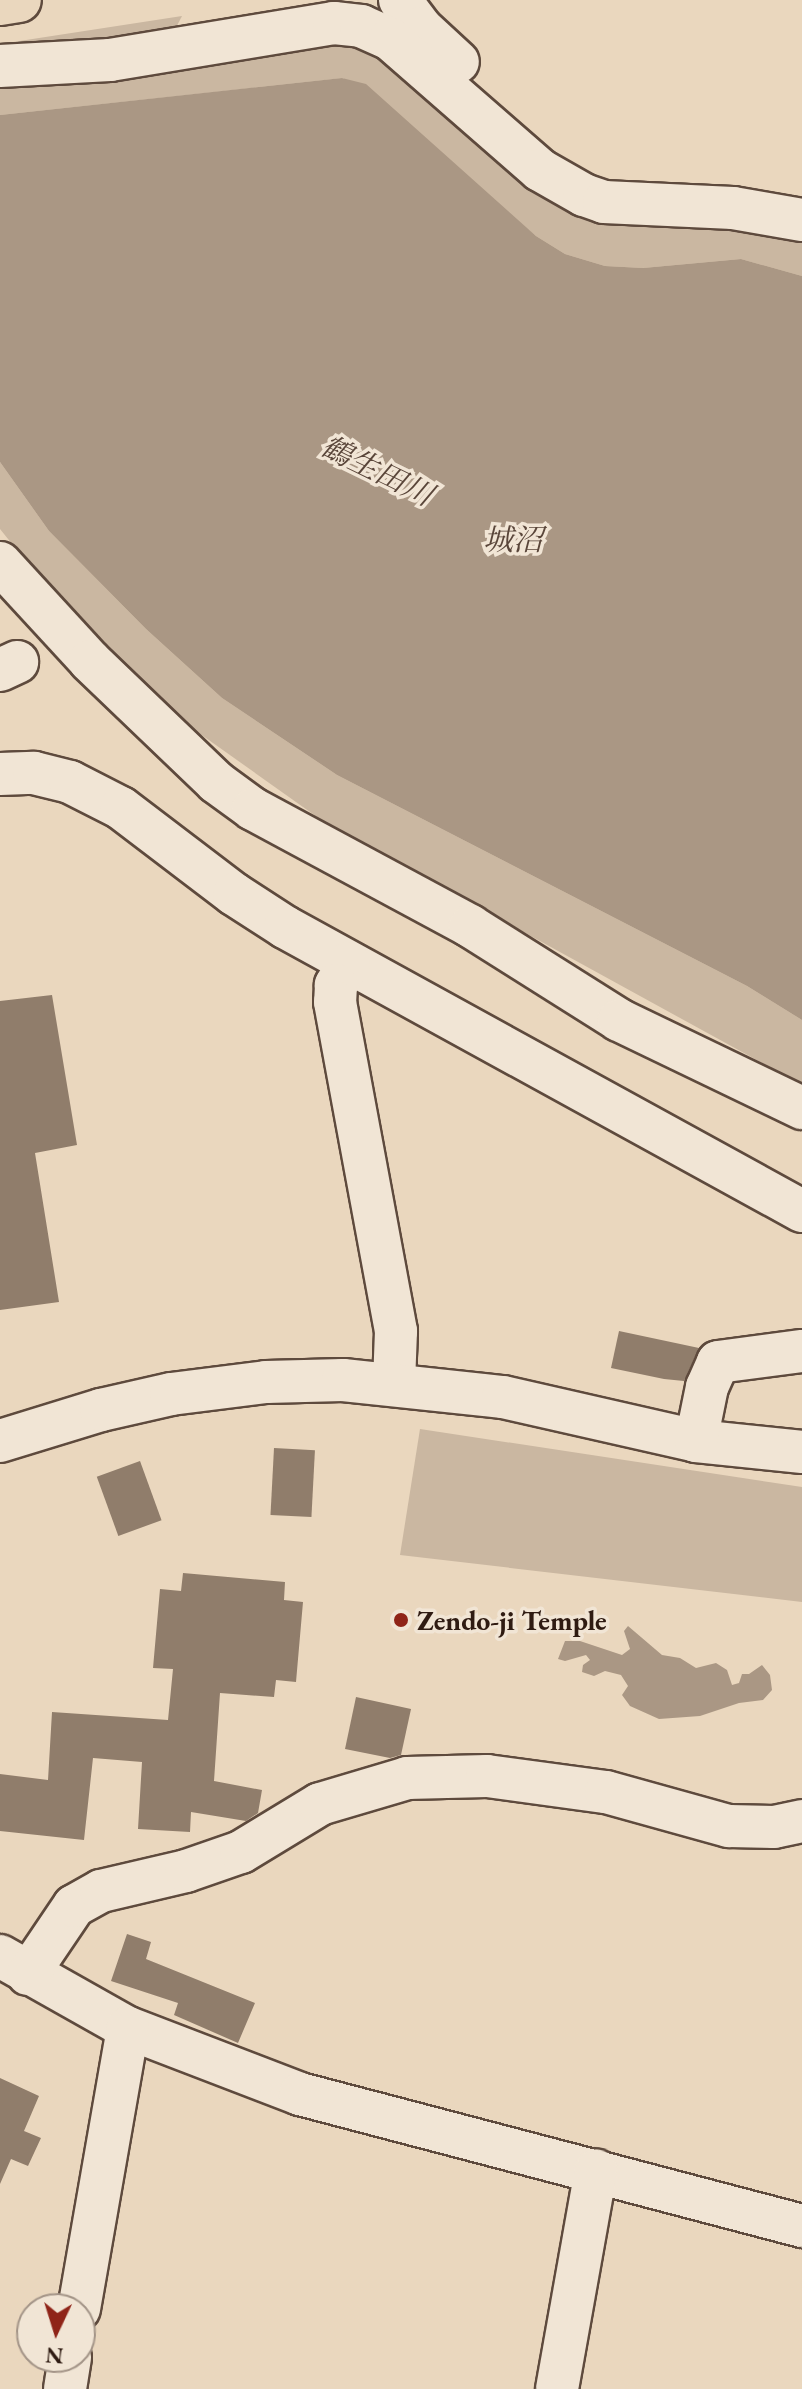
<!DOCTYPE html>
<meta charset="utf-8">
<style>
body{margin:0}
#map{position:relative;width:802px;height:2389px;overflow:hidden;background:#ead7be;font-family:"EB Garamond","Noto Serif JP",serif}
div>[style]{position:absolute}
.green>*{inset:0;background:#cab7a1}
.water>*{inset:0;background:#aa9784}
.building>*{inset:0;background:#907d6b;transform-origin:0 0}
.roads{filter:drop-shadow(2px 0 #5e4a3d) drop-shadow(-2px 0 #5e4a3d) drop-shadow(0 2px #5e4a3d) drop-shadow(0 -2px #5e4a3d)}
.minor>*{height:42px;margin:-21px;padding:0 21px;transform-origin:21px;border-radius:21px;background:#f1e5d5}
.major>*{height:44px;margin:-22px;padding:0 22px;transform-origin:22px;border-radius:22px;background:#ead7be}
.dots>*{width:22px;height:22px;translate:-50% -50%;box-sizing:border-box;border:4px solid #f1e5d5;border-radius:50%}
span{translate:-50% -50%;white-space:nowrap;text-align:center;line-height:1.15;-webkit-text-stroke:7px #f1e5d5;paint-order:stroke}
.poi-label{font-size:28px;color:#2f1b12;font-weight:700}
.left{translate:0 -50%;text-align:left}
.water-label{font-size:30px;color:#5a463a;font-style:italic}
.north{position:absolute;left:16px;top:2293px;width:80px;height:80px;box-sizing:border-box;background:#f1e5d5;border:2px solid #a39487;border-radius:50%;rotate:184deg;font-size:22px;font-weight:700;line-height:32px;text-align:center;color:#2f1b12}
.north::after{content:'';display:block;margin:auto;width:28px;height:36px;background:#8f2418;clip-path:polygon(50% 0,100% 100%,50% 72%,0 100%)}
</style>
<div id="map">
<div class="green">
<i style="clip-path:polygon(182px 16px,168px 43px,0 57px,0 44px)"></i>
<i style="clip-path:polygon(348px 33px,526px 168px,802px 231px,802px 276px,741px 259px,643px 268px,605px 266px,565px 254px,536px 236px,343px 78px,0 115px,0 72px)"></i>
<i style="clip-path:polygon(0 462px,49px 531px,146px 629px,222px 698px,337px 775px,747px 986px,802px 1020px,802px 1085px,327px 824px,175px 716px,53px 595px,0 529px)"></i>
<i style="clip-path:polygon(420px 1429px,802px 1487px,802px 1602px,400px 1555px)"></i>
</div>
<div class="water">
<i style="clip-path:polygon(342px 78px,366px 84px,536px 236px,565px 254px,605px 266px,643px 268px,741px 259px,802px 276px,802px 1020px,747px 986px,337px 775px,222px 698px,146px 629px,49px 531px,0 462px,0 115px)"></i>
<i style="clip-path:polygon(628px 1626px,662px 1655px,680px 1658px,696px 1668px,716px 1663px,727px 1670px,732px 1685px,739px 1683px,742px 1674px,749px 1674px,762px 1665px,770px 1675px,772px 1690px,763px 1700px,739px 1703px,700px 1716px,659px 1719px,630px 1706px,622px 1695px,628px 1686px,621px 1675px,605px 1671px,594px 1676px,582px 1672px,583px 1665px,590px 1660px,586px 1655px,565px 1661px,558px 1659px,565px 1641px,580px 1641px,622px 1655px,630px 1649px,624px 1631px)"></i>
</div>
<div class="building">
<i style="clip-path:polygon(52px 995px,77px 1145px,35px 1153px,59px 1302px,0 1310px,0 1001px)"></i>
<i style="clip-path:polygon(619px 1331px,699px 1348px,684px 1381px,664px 1379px,611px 1368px)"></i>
<i style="left:274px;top:1448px;width:41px;height:67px;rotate:3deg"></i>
<i style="left:140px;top:1461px;width:63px;height:46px;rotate:70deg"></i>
<i style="clip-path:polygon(183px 1573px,285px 1582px,284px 1600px,303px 1602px,296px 1682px,276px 1680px,274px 1697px,220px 1693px,214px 1781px,262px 1790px,258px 1813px,246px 1821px,191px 1812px,190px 1832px,138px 1829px,142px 1762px,93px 1758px,84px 1840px,0 1831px,0 1774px,48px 1780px,52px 1712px,168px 1720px,173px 1669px,153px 1668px,160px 1589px,181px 1591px)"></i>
<i style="clip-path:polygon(356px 1697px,411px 1709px,401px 1755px,390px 1758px,345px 1749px)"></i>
<i style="clip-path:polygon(127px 1934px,151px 1942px,146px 1959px,255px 2003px,238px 2043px,174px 2015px,178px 2003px,111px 1981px)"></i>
<i style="clip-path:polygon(0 2078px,39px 2096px,24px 2131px,41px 2138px,28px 2166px,11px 2159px,0 2184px)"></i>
</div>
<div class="roads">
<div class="minor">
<i style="left:400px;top:0;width:35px;rotate:53deg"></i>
<i style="left:421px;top:28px;width:50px;rotate:42.6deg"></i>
<i style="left:0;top:66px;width:110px;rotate:-3.1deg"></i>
<i style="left:110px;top:60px;width:227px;rotate:-9.4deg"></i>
<i style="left:334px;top:23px;width:27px;rotate:6deg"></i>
<i style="left:361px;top:26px;width:32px;rotate:24deg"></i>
<i style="left:390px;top:39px;width:199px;rotate:41.1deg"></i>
<i style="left:540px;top:170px;width:51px;rotate:29.6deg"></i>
<i style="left:584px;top:195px;width:21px;rotate:19deg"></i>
<i style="left:604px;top:202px;width:129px;rotate:2.7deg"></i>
<i style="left:733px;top:208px;width:70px;rotate:9.9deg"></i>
<i style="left:0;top:563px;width:133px;rotate:47.4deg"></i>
<i style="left:90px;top:661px;width:175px;rotate:43.8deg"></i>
<i style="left:216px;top:782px;width:46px;rotate:36.1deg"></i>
<i style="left:253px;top:809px;width:247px;rotate:28.3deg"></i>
<i style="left:470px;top:926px;width:176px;rotate:32.2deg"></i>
<i style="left:619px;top:1020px;width:203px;rotate:25.7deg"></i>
<i style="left:0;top:670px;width:19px;rotate:-25deg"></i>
<i style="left:0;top:774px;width:34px;rotate:-2deg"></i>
<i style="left:34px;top:773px;width:37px;rotate:14deg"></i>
<i style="left:70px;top:782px;width:57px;rotate:27deg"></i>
<i style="left:121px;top:808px;width:142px;rotate:37.3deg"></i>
<i style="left:234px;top:894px;width:61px;rotate:32.9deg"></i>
<i style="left:285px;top:927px;width:590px;rotate:28.78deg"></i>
<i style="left:349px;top:963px;width:26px;rotate:121deg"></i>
<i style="left:336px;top:985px;width:17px;rotate:93deg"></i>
<i style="left:335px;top:1002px;width:335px;rotate:79.5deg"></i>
<i style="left:396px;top:1331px;width:52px;rotate:92.2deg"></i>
<i style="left:0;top:1441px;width:106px;rotate:-17.1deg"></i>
<i style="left:101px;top:1410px;width:72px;rotate:-12.9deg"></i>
<i style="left:171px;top:1394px;width:96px;rotate:-7.2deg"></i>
<i style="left:266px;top:1382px;width:77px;rotate:-1.5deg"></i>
<i style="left:343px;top:1380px;width:161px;rotate:6.1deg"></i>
<i style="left:503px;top:1397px;width:198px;rotate:12.8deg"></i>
<i style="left:696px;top:1441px;width:107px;rotate:5.9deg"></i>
<i style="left:696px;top:1441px;width:55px;rotate:-78.5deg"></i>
<i style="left:707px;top:1387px;width:27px;rotate:-66deg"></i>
<i style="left:718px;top:1362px;width:85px;rotate:-7.5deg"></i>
<i style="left:0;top:1956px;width:147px;rotate:29.4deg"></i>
<i style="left:128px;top:2028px;width:184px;rotate:21deg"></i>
<i style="left:300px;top:2094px;width:519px;rotate:14.73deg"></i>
<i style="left:28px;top:1974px;width:82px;rotate:-55.9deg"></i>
<i style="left:74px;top:1906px;width:31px;rotate:-29deg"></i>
<i style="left:101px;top:1891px;width:87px;rotate:-13.2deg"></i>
<i style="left:186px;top:1871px;width:58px;rotate:-19.1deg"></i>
<i style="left:241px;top:1852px;width:92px;rotate:-31.3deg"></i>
<i style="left:320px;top:1804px;width:91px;rotate:-16.6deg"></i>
<i style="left:407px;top:1778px;width:80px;rotate:-1.4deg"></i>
<i style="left:487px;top:1776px;width:120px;rotate:7.7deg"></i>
<i style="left:606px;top:1792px;width:128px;rotate:15.5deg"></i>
<i style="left:729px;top:1826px;width:45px;rotate:1.3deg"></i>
<i style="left:774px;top:1827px;width:29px;rotate:-12deg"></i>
<i style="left:79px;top:2309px;width:285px;rotate:-80.1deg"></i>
<i style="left:65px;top:2389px;width:32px;rotate:-81deg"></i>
<i style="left:557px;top:2389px;width:222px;rotate:-79.9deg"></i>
</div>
<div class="major">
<i style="left:0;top:3px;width:19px;rotate:-9deg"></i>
</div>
</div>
<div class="dots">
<i style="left:401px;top:1620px;background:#8f2418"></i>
</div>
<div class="poi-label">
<span class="left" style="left:417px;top:1620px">Zendo-ji Temple</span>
</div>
<div class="water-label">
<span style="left:377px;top:471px;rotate:26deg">鶴生田川</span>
<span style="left:513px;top:540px">城沼</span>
</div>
<div class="north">N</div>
</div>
